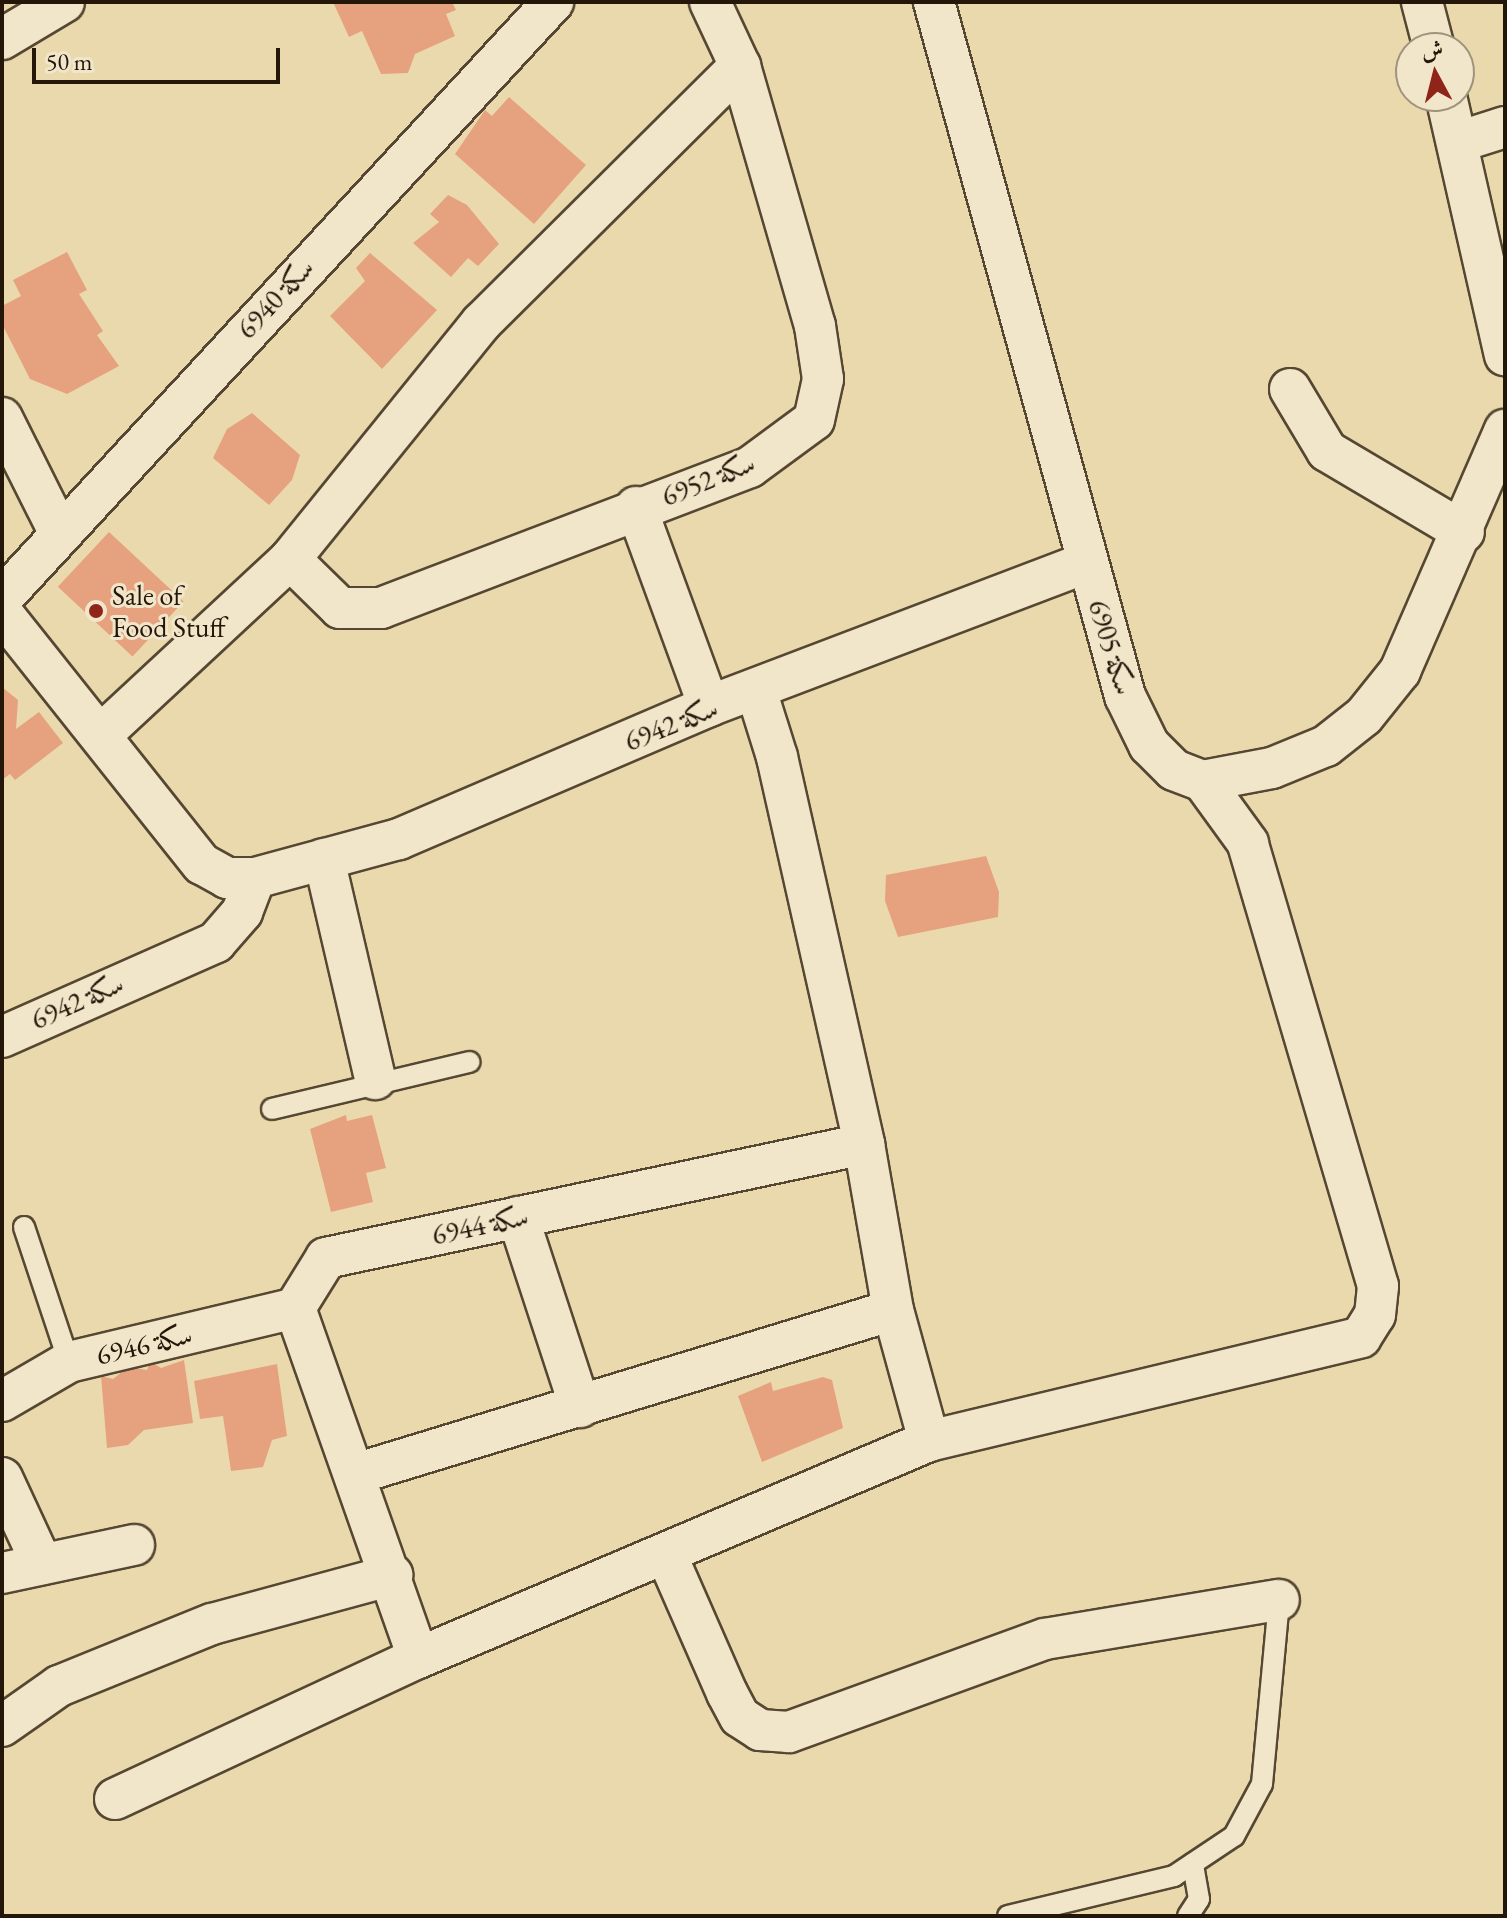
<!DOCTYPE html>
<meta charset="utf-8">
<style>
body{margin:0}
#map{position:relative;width:1507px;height:1918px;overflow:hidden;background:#ead9ad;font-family:"EB Garamond",Amiri,serif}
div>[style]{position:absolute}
.building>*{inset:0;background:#e6a27f;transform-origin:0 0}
.roads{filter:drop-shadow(2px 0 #564732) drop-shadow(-2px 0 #564732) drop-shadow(0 2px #564732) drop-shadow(0 -2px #564732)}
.lane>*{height:20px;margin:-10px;padding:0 10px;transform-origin:10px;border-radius:10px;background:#f1e6ca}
.street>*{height:40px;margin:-20px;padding:0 20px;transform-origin:20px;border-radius:20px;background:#f1e6ca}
.dots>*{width:22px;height:22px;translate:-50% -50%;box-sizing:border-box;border:4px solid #f1e6ca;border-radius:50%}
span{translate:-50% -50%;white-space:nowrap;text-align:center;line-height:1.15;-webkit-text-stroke:6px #f1e6ca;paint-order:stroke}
.street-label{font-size:28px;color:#241609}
.poi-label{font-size:28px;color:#241609}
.left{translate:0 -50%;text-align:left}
.frame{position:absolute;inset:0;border:4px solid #241609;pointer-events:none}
.north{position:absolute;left:1395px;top:32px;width:80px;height:80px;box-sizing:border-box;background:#f1e6ca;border:2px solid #9f937d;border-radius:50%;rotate:353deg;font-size:22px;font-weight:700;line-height:32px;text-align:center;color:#241609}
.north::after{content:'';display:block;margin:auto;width:28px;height:36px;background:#8f2418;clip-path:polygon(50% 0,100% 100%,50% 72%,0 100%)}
.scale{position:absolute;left:32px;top:48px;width:248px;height:36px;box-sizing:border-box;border:4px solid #241609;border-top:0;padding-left:10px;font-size:24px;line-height:28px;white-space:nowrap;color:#241609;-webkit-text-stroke:6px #f1e6ca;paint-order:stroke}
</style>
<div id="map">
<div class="building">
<i style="clip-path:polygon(333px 2px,452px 2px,456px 10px,446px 14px,455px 36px,415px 54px,408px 73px,381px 74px,362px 31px,349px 37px)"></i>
<i style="clip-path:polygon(509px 97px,586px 165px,534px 224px,455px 154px,485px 110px,492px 116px)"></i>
<i style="clip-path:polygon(448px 195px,467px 205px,499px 244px,478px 266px,468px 258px,451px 277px,413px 243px,439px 222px,430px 214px)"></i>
<i style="clip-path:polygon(67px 252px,87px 290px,79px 294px,103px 331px,97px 335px,119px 366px,67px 394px,30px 379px,2px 324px,2px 306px,21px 296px,13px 280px)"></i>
<i style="clip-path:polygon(370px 253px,437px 310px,382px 369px,330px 316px,365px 281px,356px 268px)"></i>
<i style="clip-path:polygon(252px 413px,300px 455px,292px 480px,269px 505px,213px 458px,227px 429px)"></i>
<i style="left:109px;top:532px;width:102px;height:75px;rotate:43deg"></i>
<i style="clip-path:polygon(2px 687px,18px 700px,16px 729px,39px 712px,63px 743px,15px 780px,10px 774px,2px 780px)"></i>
<i style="clip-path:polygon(986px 856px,999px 892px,998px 917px,898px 937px,885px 901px,886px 875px)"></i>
<i style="clip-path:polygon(346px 1115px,347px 1121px,372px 1115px,386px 1168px,366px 1173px,373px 1202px,331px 1212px,310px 1129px)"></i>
<i style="clip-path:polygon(184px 1360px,193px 1423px,144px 1430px,128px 1445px,107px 1448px,101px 1376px,113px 1379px,128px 1367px,147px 1370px,150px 1361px,161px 1368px)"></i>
<i style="clip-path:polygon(277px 1364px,287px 1436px,272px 1440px,263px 1467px,231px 1471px,223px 1416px,200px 1419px,194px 1381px)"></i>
<i style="clip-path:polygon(823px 1377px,832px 1380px,843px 1428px,762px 1462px,738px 1396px,771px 1382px,773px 1391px)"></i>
</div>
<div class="roads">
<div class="lane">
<i style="left:272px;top:1109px;width:203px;rotate:-13.4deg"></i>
<i style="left:24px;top:1227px;width:142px;rotate:71.6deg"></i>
<i style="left:1008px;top:1916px;width:171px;rotate:-13.5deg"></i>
<i style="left:1174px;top:1876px;width:72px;rotate:-33.7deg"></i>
<i style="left:1234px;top:1836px;width:59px;rotate:-61.7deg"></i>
<i style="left:1262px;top:1784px;width:185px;rotate:-84.7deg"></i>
<i style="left:1188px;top:1916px;width:20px;rotate:-57deg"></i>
<i style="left:1199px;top:1899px;width:36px;rotate:-100deg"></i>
</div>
<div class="street">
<i style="left:934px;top:2px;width:720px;rotate:74.61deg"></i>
<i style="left:1125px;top:696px;width:55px;rotate:63.9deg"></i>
<i style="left:1149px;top:745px;width:35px;rotate:45deg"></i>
<i style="left:1174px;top:770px;width:31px;rotate:21deg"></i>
<i style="left:1203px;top:781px;width:70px;rotate:-10.7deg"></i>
<i style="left:1272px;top:768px;width:58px;rotate:-22.2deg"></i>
<i style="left:1326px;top:746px;width:48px;rotate:-38.3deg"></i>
<i style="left:1364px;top:716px;width:58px;rotate:-51.3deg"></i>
<i style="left:1400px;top:671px;width:263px;rotate:-66.5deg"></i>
<i style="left:1422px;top:2px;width:48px;rotate:75.4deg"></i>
<i style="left:2px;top:39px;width:72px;rotate:-30.8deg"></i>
<i style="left:1446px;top:96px;width:266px;rotate:77.2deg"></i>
<i style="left:1458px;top:142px;width:49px;rotate:-17.7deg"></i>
<i style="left:1290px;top:389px;width:72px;rotate:59.2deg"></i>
<i style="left:1327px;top:451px;width:159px;rotate:30.6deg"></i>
<i style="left:2px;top:418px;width:125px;rotate:63.4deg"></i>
<i style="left:636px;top:507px;width:212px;rotate:69.9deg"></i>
<i style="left:290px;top:559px;width:70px;rotate:44.4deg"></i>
<i style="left:340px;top:608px;width:41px"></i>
<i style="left:381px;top:608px;width:395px;rotate:-20.9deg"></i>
<i style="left:750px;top:467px;width:79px;rotate:-36.3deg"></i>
<i style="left:814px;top:420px;width:42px;rotate:-77.6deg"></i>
<i style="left:823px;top:379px;width:54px;rotate:-98.6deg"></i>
<i style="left:815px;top:326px;width:271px;rotate:-106.1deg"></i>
<i style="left:740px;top:66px;width:71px;rotate:-115.1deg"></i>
<i style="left:2px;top:598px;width:812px;rotate:-47.25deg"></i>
<i style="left:2px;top:613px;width:321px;rotate:51.5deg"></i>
<i style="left:202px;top:864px;width:29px;rotate:29deg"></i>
<i style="left:227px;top:878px;width:28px"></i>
<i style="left:255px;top:878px;width:149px;rotate:-15.2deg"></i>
<i style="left:399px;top:839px;width:337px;rotate:-23.2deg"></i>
<i style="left:709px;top:706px;width:403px;rotate:-20.8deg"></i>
<i style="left:757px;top:693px;width:67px;rotate:72.6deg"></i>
<i style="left:777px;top:757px;width:397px;rotate:77.3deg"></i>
<i style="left:864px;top:1144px;width:169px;rotate:80.1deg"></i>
<i style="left:893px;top:1310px;width:136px;rotate:74.6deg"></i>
<i style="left:104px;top:732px;width:254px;rotate:-42.9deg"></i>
<i style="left:290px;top:559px;width:304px;rotate:-51deg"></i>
<i style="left:481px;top:323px;width:365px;rotate:-44.8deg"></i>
<i style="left:324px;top:859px;width:226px;rotate:76.9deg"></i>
<i style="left:2px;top:1037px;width:234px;rotate:-23.9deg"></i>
<i style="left:216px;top:942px;width:40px;rotate:-49deg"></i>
<i style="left:242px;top:912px;width:36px;rotate:-69deg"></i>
<i style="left:518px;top:1217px;width:200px;rotate:71.9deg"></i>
<i style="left:295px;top:1308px;width:59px;rotate:-58.2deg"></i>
<i style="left:326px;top:1258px;width:550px;rotate:-11.96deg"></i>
<i style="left:295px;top:1308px;width:371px;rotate:70.6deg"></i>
<i style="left:2px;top:1401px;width:78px;rotate:-30.2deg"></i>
<i style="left:69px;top:1362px;width:232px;rotate:-13.4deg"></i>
<i style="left:355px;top:1474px;width:562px;rotate:-16.95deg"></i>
<i style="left:2px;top:1478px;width:95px;rotate:65.1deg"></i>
<i style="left:666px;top:1554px;width:152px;rotate:66.3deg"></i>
<i style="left:727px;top:1693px;width:27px;rotate:62deg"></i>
<i style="left:740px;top:1717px;width:24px;rotate:33deg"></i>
<i style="left:760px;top:1730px;width:29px;rotate:4deg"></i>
<i style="left:789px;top:1732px;width:272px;rotate:-20deg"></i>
<i style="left:1045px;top:1639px;width:237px;rotate:-9.5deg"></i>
<i style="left:2px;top:1573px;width:135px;rotate:-12deg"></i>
<i style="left:2px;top:1726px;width:70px;rotate:-35.1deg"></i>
<i style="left:59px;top:1686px;width:165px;rotate:-22.1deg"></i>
<i style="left:212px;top:1624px;width:187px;rotate:-15.2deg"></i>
<i style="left:115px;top:1799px;width:334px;rotate:-25deg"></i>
<i style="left:418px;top:1658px;width:555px;rotate:-23.01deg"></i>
<i style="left:929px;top:1441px;width:444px;rotate:-13.5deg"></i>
<i style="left:1361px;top:1337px;width:26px;rotate:-58deg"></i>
<i style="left:1375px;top:1315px;width:29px;rotate:-84deg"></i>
<i style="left:1378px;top:1286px;width:462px;rotate:-106.4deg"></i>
<i style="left:1248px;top:843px;width:77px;rotate:-126deg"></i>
</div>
</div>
<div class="dots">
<i style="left:96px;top:611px;background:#8f2418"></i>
</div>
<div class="street-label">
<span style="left:275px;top:298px;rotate:-47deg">سكة 6940</span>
<span style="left:708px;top:479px;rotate:-22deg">سكة 6952</span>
<span style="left:1112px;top:647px;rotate:73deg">سكة 6905</span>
<span style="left:671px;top:724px;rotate:-22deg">سكة 6942</span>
<span style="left:77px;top:1001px;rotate:-24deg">سكة 6942</span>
<span style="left:480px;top:1225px;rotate:-12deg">سكة 6944</span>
<span style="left:144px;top:1344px;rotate:-13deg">سكة 6946</span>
</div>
<div class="poi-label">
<span class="left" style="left:112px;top:611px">Sale of<br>Food Stuff</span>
</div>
<div class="frame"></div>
<div class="north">ش</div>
<div class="scale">50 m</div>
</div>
